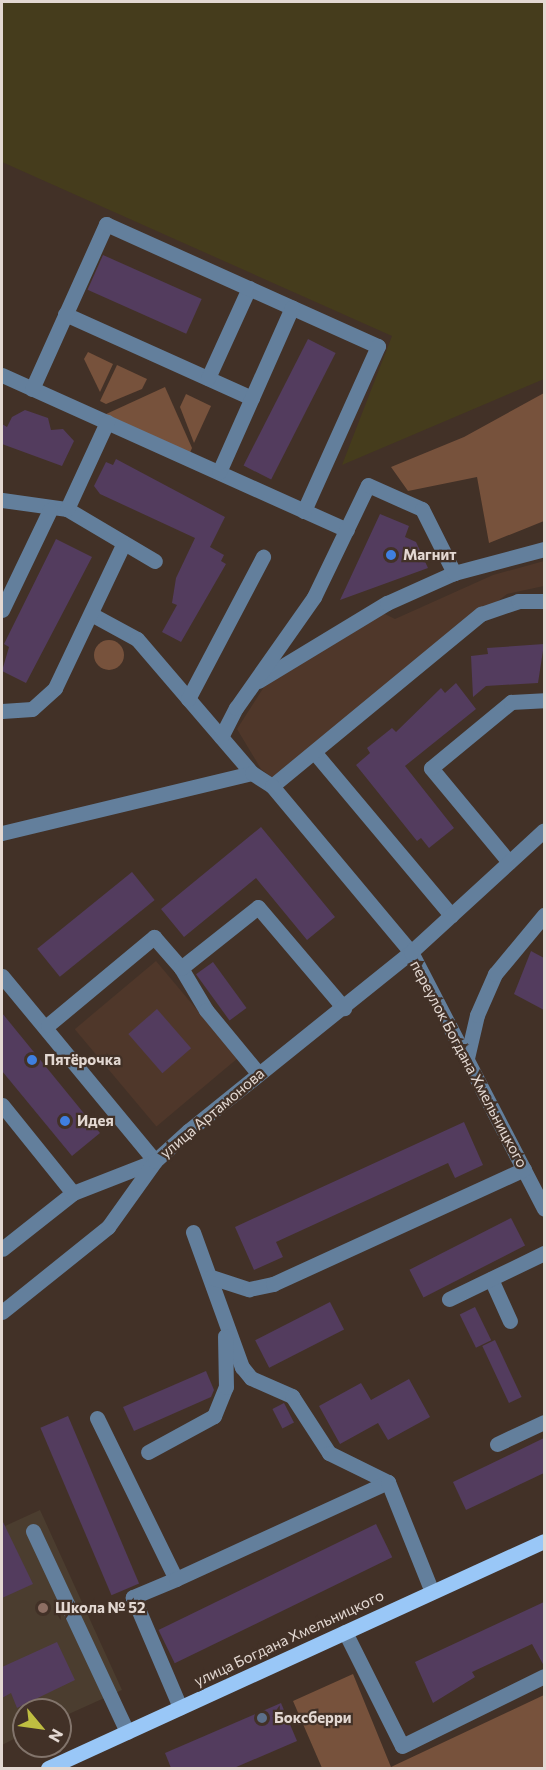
<!DOCTYPE html>
<meta charset="utf-8">
<style>
body{margin:0}
#map{position:relative;width:546px;height:1770px;overflow:hidden;background:#423127;font-family:Commissioner,sans-serif}
div>[style]{position:absolute}
.built>*{inset:0;background:#4f372a;transform-origin:0 0}
.education>*{inset:0;background:#4b3d2f}
.green>*{inset:0;background:#77523c}
.round{border-radius:50%}
.sand>*{inset:0;background:#453c1c}
.building>*{inset:0;background:#533c5e;transform-origin:0 0}
.minor>*{height:15px;margin:-7.5px;padding:0 7.5px;transform-origin:7.5px;border-radius:7.5px;background:#637f9c}
.major>*{height:15px;margin:-7.5px;padding:0 7.5px;transform-origin:7.5px;border-radius:7.5px;background:#99c7f7}
.dots>*{width:16px;height:16px;translate:-50% -50%;box-sizing:border-box;border:3px solid #423127;border-radius:50%}
span{translate:-50% -50%;white-space:nowrap;text-align:center;line-height:1.15;-webkit-text-stroke:4.5px #423127;paint-order:stroke}
.poi-label{font-size:15px;color:#e3d8d2;font-weight:700}
.left{translate:0 -50%;text-align:left}
.street-label{font-size:15px;color:#e3d8d2}
.frame{position:absolute;inset:0;border:3px solid #e3d8d2;pointer-events:none}
.north{position:absolute;left:12px;top:1698px;width:60px;height:60px;box-sizing:border-box;background:#423127;border:2px solid #82746b;border-radius:50%;rotate:119deg;font-size:16px;font-weight:700;line-height:24px;text-align:center;color:#e3d8d2}
.north::after{content:'';display:block;margin:auto;width:21px;height:27px;background:#bfbe41;clip-path:polygon(50% 0,100% 100%,50% 72%,0 100%)}
</style>
<div id="map">
<div class="built">
<i style="clip-path:polygon(544px 561px,544px 586px,507px 594px,273px 778px,261px 769px,237px 729px,269px 679px,381px 612px,395px 619px,493px 575px)"></i>
<i style="left:156px;top:961px;width:127px;height:106px;rotate:50deg"></i>
</div>
<div class="education">
<i style="clip-path:polygon(40px 1510px,122px 1690px,60px 1718px,60px 1710px,24px 1710px,24px 1734px,2px 1745px,2px 1520px,5px 1526px)"></i>
</div>
<div class="green">
<i style="clip-path:polygon(88px 352px,113px 364px,100px 392px,84px 359px)"></i>
<i style="clip-path:polygon(117px 365px,147px 379px,142px 389px,106px 404px,100px 401px)"></i>
<i style="clip-path:polygon(165px 387px,192px 448px,189px 455px,104px 415px)"></i>
<i style="clip-path:polygon(544px 393px,544px 521px,489px 543px,477px 477px,408px 491px,391px 467px,464px 437px)"></i>
<i style="clip-path:polygon(186px 394px,211px 406px,194px 443px,180px 407px)"></i>
<i class="round" style="left:94px;top:640px;width:30px;height:30px"></i>
<i style="clip-path:polygon(353px 1674px,391px 1767px,544px 1695px,544px 1768px,322px 1768px,293px 1701px)"></i>
</div>
<div class="sand">
<i style="clip-path:polygon(2px 2px,544px 2px,544px 379px,342px 465px,392px 336px,2px 162px)"></i>
</div>
<div class="building">
<i style="left:103px;top:255px;width:108px;height:38px;rotate:24deg"></i>
<i style="left:308px;top:339px;width:31px;height:142px;rotate:27deg"></i>
<i style="clip-path:polygon(25px 410px,48px 418px,51px 430px,63px 429px,74px 441px,62px 466px,2px 444px,2px 424px,7px 427px,12px 417px)"></i>
<i style="clip-path:polygon(116px 459px,225px 517px,210px 547px,224px 555px,221px 561px,226px 564px,181px 642px,162px 632px,177px 605px,172px 603px,176px 578px,195px 538px,100px 494px,94px 486px,106px 462px,113px 465px)"></i>
<i style="clip-path:polygon(380px 514px,409px 526px,405px 537px,416px 542px,428px 568px,340px 600px)"></i>
<i style="clip-path:polygon(56px 539px,92px 557px,26px 683px,2px 671px,9px 647px,4px 644px)"></i>
<i style="clip-path:polygon(544px 644px,538px 683px,486px 686px,473px 697px,471px 656px,488px 654px,487px 648px)"></i>
<i style="clip-path:polygon(456px 683px,476px 709px,405px 766px,454px 828px,429px 848px,421px 838px,417px 841px,356px 765px,370px 753px,367px 748px,392px 728px,396px 732px,441px 688px,445px 693px)"></i>
<i style="clip-path:polygon(261px 827px,335px 917px,307px 940px,256px 878px,184px 937px,161px 909px)"></i>
<i style="left:132px;top:872px;width:36px;height:122px;rotate:51deg"></i>
<i style="clip-path:polygon(531px 951px,544px 958px,544px 1010px,514px 994px)"></i>
<i style="left:213px;top:962px;width:57px;height:21px;rotate:54deg"></i>
<i style="left:157px;top:1009px;width:52px;height:38px;rotate:49deg"></i>
<i style="clip-path:polygon(2px 1013px,100px 1133px,72px 1156px,2px 1071px)"></i>
<i style="clip-path:polygon(464px 1122px,483px 1165px,455px 1178px,448px 1163px,276px 1242px,283px 1257px,254px 1270px,235px 1227px)"></i>
<i style="left:511px;top:1218px;width:31px;height:114px;rotate:63deg"></i>
<i style="left:330px;top:1302px;width:31px;height:84px;rotate:63deg"></i>
<i style="left:475px;top:1307px;width:37px;height:17px;rotate:64deg"></i>
<i style="left:495px;top:1340px;width:63px;height:14px;rotate:65deg"></i>
<i style="clip-path:polygon(206px 1371px,214px 1390px,211px 1397px,134px 1431px,123px 1407px)"></i>
<i style="clip-path:polygon(409px 1379px,430px 1417px,388px 1440px,378px 1423px,340px 1444px,319px 1406px,361px 1383px,371px 1400px)"></i>
<i style="left:284px;top:1403px;width:22px;height:13px;rotate:63deg"></i>
<i style="left:68px;top:1416px;width:182px;height:30px;rotate:67deg"></i>
<i style="clip-path:polygon(544px 1438px,544px 1473px,466px 1510px,453px 1482px)"></i>
<i style="clip-path:polygon(2px 1520px,33px 1584px,2px 1598px)"></i>
<i style="left:376px;top:1524px;width:37px;height:242px;rotate:64deg"></i>
<i style="clip-path:polygon(544px 1602px,544px 1666px,532px 1644px,472px 1672px,475px 1677px,433px 1703px,415px 1662px)"></i>
<i style="clip-path:polygon(57px 1642px,75px 1680px,17px 1708px,11px 1693px,2px 1698px,2px 1667px)"></i>
<i style="clip-path:polygon(281px 1703px,297px 1741px,234px 1768px,171px 1768px,165px 1753px)"></i>
</div>
<div class="minor">
<i style="left:65px;top:314px;width:205px;rotate:24.2deg"></i>
<i style="left:2px;top:375px;width:378px;rotate:24.2deg"></i>
<i style="left:208px;top:378px;width:99px;rotate:-65.5deg"></i>
<i style="left:32px;top:389px;width:181px;rotate:-65.8deg"></i>
<i style="left:106px;top:224px;width:298px;rotate:24.2deg"></i>
<i style="left:378px;top:346px;width:181px;rotate:114.2deg"></i>
<i style="left:219px;top:472px;width:180px;rotate:-66.1deg"></i>
<i style="left:2px;top:500px;width:66px;rotate:7.9deg"></i>
<i style="left:67px;top:509px;width:102px;rotate:30.6deg"></i>
<i style="left:67px;top:509px;width:96px;rotate:-65.3deg"></i>
<i style="left:2px;top:610px;width:111px;rotate:-64.4deg"></i>
<i style="left:91px;top:614px;width:52px;rotate:28.5deg"></i>
<i style="left:137px;top:639px;width:177px;rotate:49.4deg"></i>
<i style="left:258px;top:681px;width:151px;rotate:-31.2deg"></i>
<i style="left:387px;top:603px;width:73px;rotate:-24.1deg"></i>
<i style="left:454px;top:573px;width:93px;rotate:-14.9deg"></i>
<i style="left:188px;top:699px;width:161px;rotate:-62.2deg"></i>
<i style="left:2px;top:711px;width:30px;rotate:-4deg"></i>
<i style="left:32px;top:709px;width:31px;rotate:-42deg"></i>
<i style="left:55px;top:688px;width:158px;rotate:-64.6deg"></i>
<i style="left:221px;top:737px;width:33px;rotate:-63deg"></i>
<i style="left:236px;top:708px;width:136px;rotate:-54.9deg"></i>
<i style="left:314px;top:597px;width:124px;rotate:-64.3deg"></i>
<i style="left:368px;top:485px;width:59px;rotate:24deg"></i>
<i style="left:422px;top:509px;width:72px;rotate:63.4deg"></i>
<i style="left:315px;top:753px;width:212px;rotate:50deg"></i>
<i style="left:272px;top:786px;width:271px;rotate:-39.5deg"></i>
<i style="left:481px;top:614px;width:39px;rotate:-19deg"></i>
<i style="left:518px;top:601px;width:26px"></i>
<i style="left:2px;top:833px;width:257px;rotate:-13.5deg"></i>
<i style="left:252px;top:773px;width:24px;rotate:33deg"></i>
<i style="left:272px;top:786px;width:217px;rotate:50.1deg"></i>
<i style="left:411px;top:952px;width:289px;rotate:62.6deg"></i>
<i style="left:509px;top:862px;width:122px;rotate:-129.7deg"></i>
<i style="left:431px;top:768px;width:104px;rotate:-39.5deg"></i>
<i style="left:511px;top:702px;width:33px;rotate:-3deg"></i>
<i style="left:181px;top:968px;width:49px;rotate:59.2deg"></i>
<i style="left:206px;top:1010px;width:82px;rotate:50.5deg"></i>
<i style="left:2px;top:976px;width:240px;rotate:50.4deg"></i>
<i style="left:155px;top:1161px;width:88px;rotate:158.7deg"></i>
<i style="left:73px;top:1193px;width:90px;rotate:141.7deg"></i>
<i style="left:48px;top:1025px;width:138px;rotate:-39.7deg"></i>
<i style="left:154px;top:937px;width:41px;rotate:48.9deg"></i>
<i style="left:181px;top:968px;width:98px;rotate:-38.4deg"></i>
<i style="left:258px;top:907px;width:133px;rotate:49.6deg"></i>
<i style="left:467px;top:1058px;width:44px;rotate:-76.9deg"></i>
<i style="left:477px;top:1015px;width:45px;rotate:-66.3deg"></i>
<i style="left:495px;top:974px;width:77px;rotate:-50.3deg"></i>
<i style="left:2px;top:1105px;width:113px;rotate:51.1deg"></i>
<i style="left:193px;top:1232px;width:144px;rotate:70.1deg"></i>
<i style="left:242px;top:1367px;width:14px;rotate:51deg"></i>
<i style="left:251px;top:1378px;width:45px;rotate:23.7deg"></i>
<i style="left:292px;top:1396px;width:68px;rotate:57deg"></i>
<i style="left:329px;top:1453px;width:66px;rotate:26.2deg"></i>
<i style="left:211px;top:1277px;width:40px;rotate:18deg"></i>
<i style="left:249px;top:1289px;width:25px;rotate:-12deg"></i>
<i style="left:273px;top:1284px;width:276px;rotate:-24.6deg"></i>
<i style="left:491px;top:1279px;width:46px;rotate:65.7deg"></i>
<i style="left:449px;top:1299px;width:106px;rotate:-25.8deg"></i>
<i style="left:2px;top:1312px;width:136px;rotate:-38.7deg"></i>
<i style="left:108px;top:1227px;width:81px;rotate:-54.5deg"></i>
<i style="left:155px;top:1161px;width:45px;rotate:-42.3deg"></i>
<i style="left:188px;top:1131px;width:286px;rotate:-38.8deg"></i>
<i style="left:411px;top:952px;width:180px;rotate:-42.5deg"></i>
<i style="left:97px;top:1418px;width:179px;rotate:63.9deg"></i>
<i style="left:176px;top:1579px;width:47px;rotate:157.3deg"></i>
<i style="left:133px;top:1597px;width:120px;rotate:66.9deg"></i>
<i style="left:497px;top:1444px;width:52px;rotate:-25.1deg"></i>
<i style="left:148px;top:1452px;width:75px;rotate:-28.6deg"></i>
<i style="left:214px;top:1416px;width:31px;rotate:-68deg"></i>
<i style="left:226px;top:1387px;width:51px;rotate:-91.1deg"></i>
<i style="left:33px;top:1531px;width:222px;rotate:64.9deg"></i>
<i style="left:176px;top:1579px;width:233px;rotate:-24.6deg"></i>
<i style="left:388px;top:1482px;width:118px;rotate:68.2deg"></i>
<i style="left:345px;top:1632px;width:127px;rotate:63.4deg"></i>
<i style="left:402px;top:1746px;width:158px;rotate:-26.2deg"></i>
</div>
<div class="major">
<i style="left:48px;top:1768px;width:545px;rotate:-24.59deg"></i>
</div>
<div class="dots">
<i style="left:391px;top:555px;background:#3f7fe0"></i>
<i style="left:32px;top:1060px;background:#3f7fe0"></i>
<i style="left:65px;top:1121px;background:#3f7fe0"></i>
<i style="left:43px;top:1608px;background:#8d6e63"></i>
<i style="left:262px;top:1718px;background:#5c6f8a"></i>
</div>
<div class="poi-label">
<span class="left" style="left:403px;top:555px">Магнит</span>
<span class="left" style="left:44px;top:1060px">Пятёрочка</span>
<span class="left" style="left:77px;top:1121px">Идея</span>
<span class="left" style="left:55px;top:1608px">Школа № 52</span>
<span class="left" style="left:274px;top:1718px">Боксберри</span>
</div>
<div class="street-label">
<span style="left:469px;top:1064px;rotate:62deg">переулок Богдана Хмельницкого</span>
<span style="left:212px;top:1113px;rotate:-40deg">улица Артамонова</span>
<span style="left:289px;top:1638px;rotate:-25deg">улица Богдана Хмельницкого</span>
</div>
<div class="frame"></div>
<div class="north">N</div>
</div>
